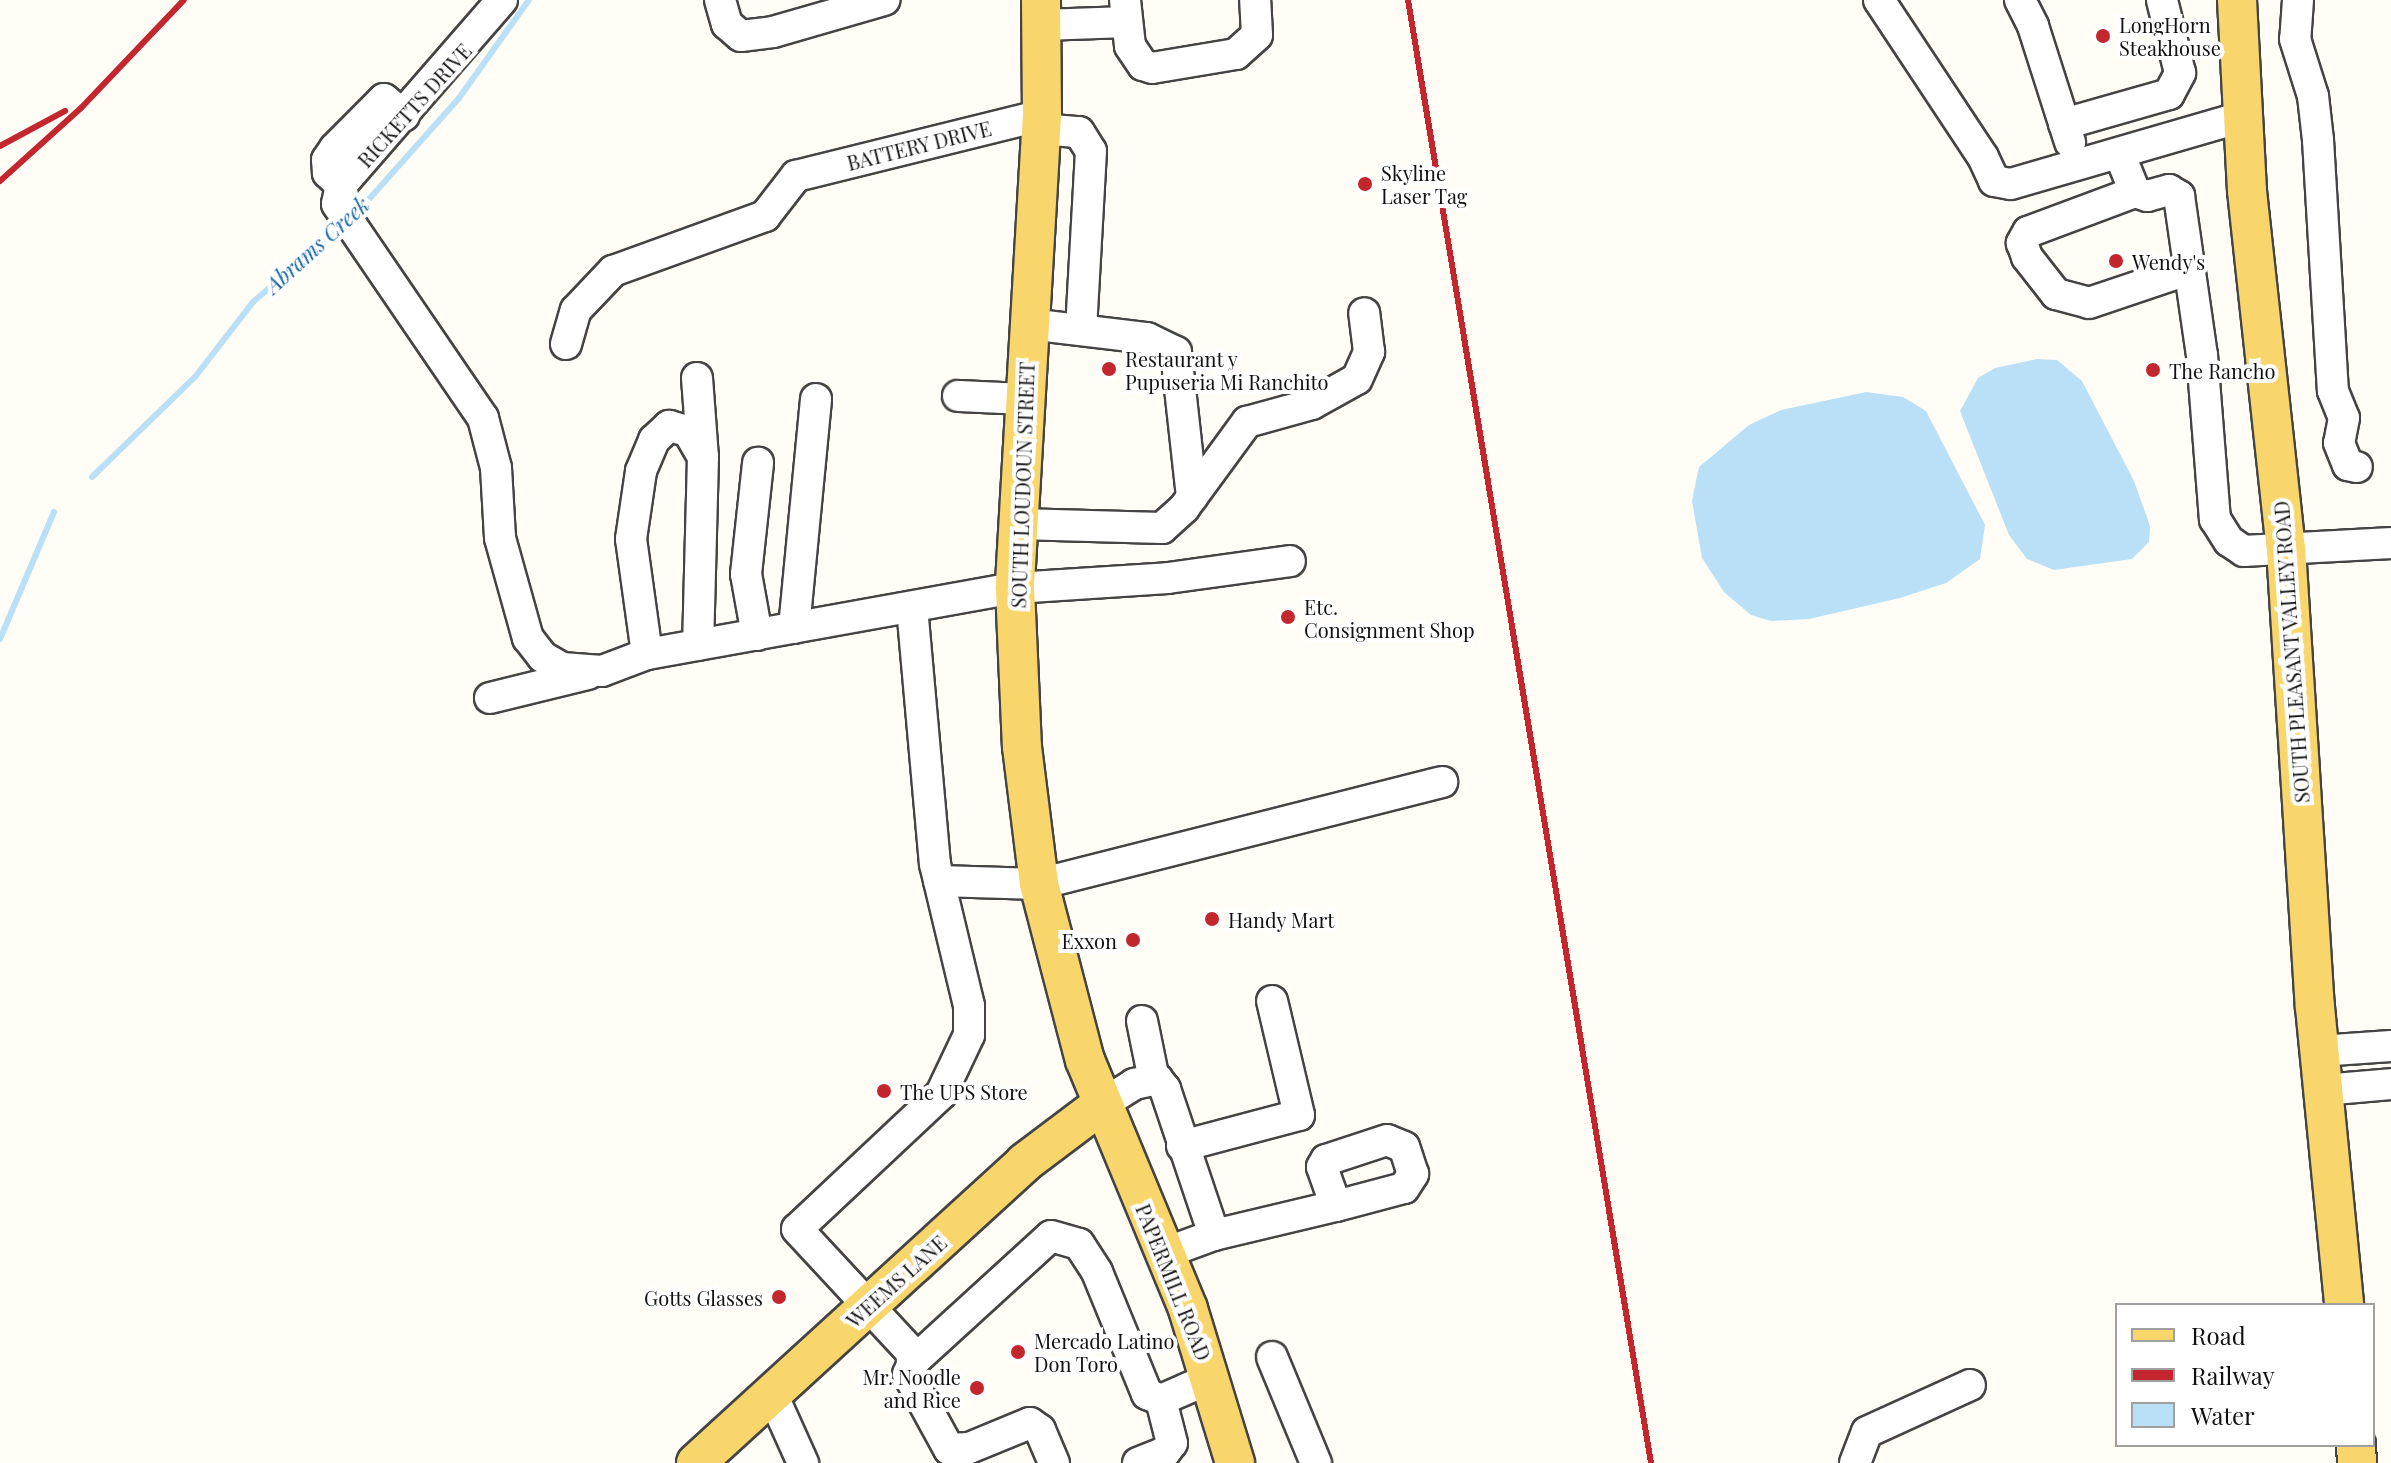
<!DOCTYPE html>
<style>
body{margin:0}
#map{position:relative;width:2391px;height:1463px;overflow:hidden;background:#fffdf5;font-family:"Playfair Display",serif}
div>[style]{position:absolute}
.water>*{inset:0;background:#b9e0f7}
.stream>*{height:6px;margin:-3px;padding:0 3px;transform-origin:3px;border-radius:3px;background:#b9e0f7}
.roads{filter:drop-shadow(2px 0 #444) drop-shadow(-2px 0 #444) drop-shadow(0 2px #444) drop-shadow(0 -2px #444)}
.minor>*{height:30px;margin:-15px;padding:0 15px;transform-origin:15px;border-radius:15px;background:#fff}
.major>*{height:38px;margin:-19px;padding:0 19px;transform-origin:19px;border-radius:19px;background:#f9d66b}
.rail>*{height:6px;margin:-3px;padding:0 3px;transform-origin:3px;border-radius:3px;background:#c4262e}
.dots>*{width:22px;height:22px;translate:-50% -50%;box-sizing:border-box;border:4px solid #fff;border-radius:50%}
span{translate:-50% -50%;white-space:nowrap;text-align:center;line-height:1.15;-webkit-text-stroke:8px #fff;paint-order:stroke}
.poi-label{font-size:20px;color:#111}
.left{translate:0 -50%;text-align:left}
.right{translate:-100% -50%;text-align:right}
.street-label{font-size:20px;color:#111}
.water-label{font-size:22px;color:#1768a6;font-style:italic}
.legend{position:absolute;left:2115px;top:1303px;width:260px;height:144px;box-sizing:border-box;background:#fff;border:2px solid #a0a0a0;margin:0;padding:10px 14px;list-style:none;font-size:24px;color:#111}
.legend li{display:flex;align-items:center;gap:16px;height:40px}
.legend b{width:40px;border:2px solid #a0a0a0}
</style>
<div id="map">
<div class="water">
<i style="clip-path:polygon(2037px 359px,2057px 360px,2082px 381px,2134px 481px,2150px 526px,2149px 542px,2132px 559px,2054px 570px,2027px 559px,2009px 535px,1960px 411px,1978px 378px,1995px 368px)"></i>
<i style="clip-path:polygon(1866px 392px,1903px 397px,1926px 411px,1985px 525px,1980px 559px,1946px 583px,1900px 598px,1809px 619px,1771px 621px,1751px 615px,1724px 592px,1702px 558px,1692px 501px,1699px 467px,1749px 425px,1781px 410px)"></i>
</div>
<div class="stream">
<i style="left:354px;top:216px;width:158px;rotate:-48.3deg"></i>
<i style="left:459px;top:98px;width:120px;rotate:-54.5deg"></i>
<i style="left:92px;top:477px;width:144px;rotate:-44.2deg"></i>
<i style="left:195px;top:377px;width:95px;rotate:-52.3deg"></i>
<i style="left:253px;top:302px;width:118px;rotate:-40.9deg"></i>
<i style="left:0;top:639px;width:138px;rotate:-67deg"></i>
</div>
<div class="roads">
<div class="minor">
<i style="left:502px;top:0;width:245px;rotate:131deg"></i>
<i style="left:341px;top:185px;width:19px;rotate:102deg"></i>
<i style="left:337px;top:204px;width:259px;rotate:55.7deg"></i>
<i style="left:483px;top:418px;width:52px;rotate:75.4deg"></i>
<i style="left:496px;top:468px;width:70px;rotate:86.7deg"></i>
<i style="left:500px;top:538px;width:104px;rotate:74.4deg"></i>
<i style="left:528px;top:638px;width:24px;rotate:52deg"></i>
<i style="left:543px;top:657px;width:22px;rotate:30deg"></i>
<i style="left:562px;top:668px;width:40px;rotate:4.3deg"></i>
<i style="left:602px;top:671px;width:48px;rotate:-20.7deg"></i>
<i style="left:647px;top:654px;width:374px;rotate:-10.2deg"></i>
<i style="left:1015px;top:588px;width:153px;rotate:-3.7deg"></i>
<i style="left:1168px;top:578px;width:123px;rotate:-7.9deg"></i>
<i style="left:720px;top:0;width:25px;rotate:74deg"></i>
<i style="left:727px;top:24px;width:18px;rotate:41deg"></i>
<i style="left:741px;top:36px;width:32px;rotate:-7deg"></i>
<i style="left:773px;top:32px;width:116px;rotate:-16.1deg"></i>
<i style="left:1125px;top:0;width:46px;rotate:83.8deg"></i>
<i style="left:1130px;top:46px;width:23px;rotate:56deg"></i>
<i style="left:1143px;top:65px;width:9px;rotate:18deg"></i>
<i style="left:1152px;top:68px;width:85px;rotate:-9.5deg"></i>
<i style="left:1236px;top:54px;width:28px;rotate:-42deg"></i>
<i style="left:1257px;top:35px;width:35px;rotate:-93deg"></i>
<i style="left:1879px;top:0;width:188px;rotate:56.5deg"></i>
<i style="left:1983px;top:157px;width:26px;rotate:65deg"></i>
<i style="left:1994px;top:181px;width:17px;rotate:10deg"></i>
<i style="left:2011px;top:184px;width:241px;rotate:-16.2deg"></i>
<i style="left:2020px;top:0;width:29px;rotate:63deg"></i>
<i style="left:2033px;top:26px;width:122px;rotate:72.3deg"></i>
<i style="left:2298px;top:0;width:39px;rotate:94deg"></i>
<i style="left:2295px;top:39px;width:60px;rotate:72.5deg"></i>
<i style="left:2313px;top:96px;width:44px;rotate:83.5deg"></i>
<i style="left:2318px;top:140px;width:251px;rotate:86.6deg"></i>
<i style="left:2333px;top:391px;width:29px;rotate:68deg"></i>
<i style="left:2344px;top:418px;width:25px;rotate:101deg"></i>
<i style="left:2339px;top:443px;width:24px;rotate:68deg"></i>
<i style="left:2348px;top:465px;width:9px;rotate:13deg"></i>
<i style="left:1042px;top:25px;width:85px;rotate:-2deg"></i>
<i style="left:2064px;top:124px;width:109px;rotate:-15.9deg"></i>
<i style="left:2169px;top:94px;width:24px;rotate:-62deg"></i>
<i style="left:2180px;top:73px;width:75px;rotate:-103.9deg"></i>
<i style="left:1041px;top:129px;width:38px;rotate:5deg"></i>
<i style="left:1079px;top:132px;width:22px;rotate:58deg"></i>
<i style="left:1091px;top:151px;width:179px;rotate:93.2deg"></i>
<i style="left:2120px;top:155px;width:40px;rotate:68deg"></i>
<i style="left:2135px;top:192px;width:13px;rotate:18deg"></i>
<i style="left:2147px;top:196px;width:23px;rotate:-15deg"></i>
<i style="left:2169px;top:190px;width:12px;rotate:31deg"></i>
<i style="left:2179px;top:196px;width:161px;rotate:81.8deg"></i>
<i style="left:2202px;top:355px;width:165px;rotate:85.5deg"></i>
<i style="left:2215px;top:519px;width:26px;rotate:58deg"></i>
<i style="left:2229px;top:541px;width:18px;rotate:34deg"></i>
<i style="left:2244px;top:551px;width:147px;rotate:-3.1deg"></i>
<i style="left:341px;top:185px;width:18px;rotate:-137deg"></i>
<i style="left:328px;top:173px;width:13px;rotate:-94deg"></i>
<i style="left:327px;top:160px;width:14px;rotate:-56deg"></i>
<i style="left:335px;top:148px;width:69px;rotate:-45deg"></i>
<i style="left:384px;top:99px;width:26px;rotate:40deg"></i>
<i style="left:2135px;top:192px;width:114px;rotate:159.5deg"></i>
<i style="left:2028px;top:232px;width:13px;rotate:119deg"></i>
<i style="left:2022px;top:243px;width:15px;rotate:70deg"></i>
<i style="left:2027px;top:257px;width:47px;rotate:51.9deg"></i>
<i style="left:2056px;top:294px;width:34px;rotate:15deg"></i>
<i style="left:2089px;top:303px;width:103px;rotate:-18.6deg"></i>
<i style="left:1029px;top:324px;width:119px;rotate:6.8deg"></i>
<i style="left:1147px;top:338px;width:32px;rotate:26deg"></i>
<i style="left:1176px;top:352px;width:146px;rotate:83.7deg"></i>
<i style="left:566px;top:344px;width:35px;rotate:-74deg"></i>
<i style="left:576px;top:310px;width:54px;rotate:-46.5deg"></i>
<i style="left:613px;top:271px;width:162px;rotate:-19.9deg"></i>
<i style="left:765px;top:216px;width:51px;rotate:-52.2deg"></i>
<i style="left:796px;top:176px;width:253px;rotate:-13.9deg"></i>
<i style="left:697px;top:378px;width:79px;rotate:85.7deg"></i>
<i style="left:703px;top:457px;width:188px;rotate:91.5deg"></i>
<i style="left:958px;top:396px;width:67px;rotate:2.6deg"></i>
<i style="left:1018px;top:524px;width:144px;rotate:1.6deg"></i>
<i style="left:1162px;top:528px;width:30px;rotate:-42deg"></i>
<i style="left:1184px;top:508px;width:107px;rotate:-53.8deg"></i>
<i style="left:1247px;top:422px;width:67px;rotate:-15.5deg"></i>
<i style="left:1312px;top:404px;width:51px;rotate:-29.1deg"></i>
<i style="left:1357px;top:379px;width:30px;rotate:-66deg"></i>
<i style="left:1369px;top:352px;width:39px;rotate:-97deg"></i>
<i style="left:912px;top:607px;width:258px;rotate:84.9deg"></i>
<i style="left:935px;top:864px;width:146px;rotate:76.5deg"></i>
<i style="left:969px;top:1006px;width:29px;rotate:90deg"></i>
<i style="left:969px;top:1035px;width:65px;rotate:115.4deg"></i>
<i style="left:941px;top:1094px;width:197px;rotate:136.8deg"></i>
<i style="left:797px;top:1229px;width:176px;rotate:47.1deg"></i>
<i style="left:794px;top:628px;width:230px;rotate:-84.5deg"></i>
<i style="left:757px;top:635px;width:62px;rotate:-100.2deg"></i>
<i style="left:746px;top:574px;width:112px;rotate:-83.8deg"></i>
<i style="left:647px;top:654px;width:116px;rotate:-97.9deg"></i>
<i style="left:631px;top:539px;width:69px;rotate:-81.6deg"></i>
<i style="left:641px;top:471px;width:34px;rotate:-67deg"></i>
<i style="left:654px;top:440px;width:21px;rotate:-43deg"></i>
<i style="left:669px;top:426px;width:20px;rotate:15deg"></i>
<i style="left:688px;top:431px;width:30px;rotate:60deg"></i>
<i style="left:490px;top:698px;width:101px;rotate:-13.8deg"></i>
<i style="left:939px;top:881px;width:100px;rotate:1.7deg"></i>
<i style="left:1039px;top:884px;width:416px;rotate:-14.2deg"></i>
<i style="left:1142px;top:1021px;width:60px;rotate:78.5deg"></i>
<i style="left:2319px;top:1051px;width:72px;rotate:-4deg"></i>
<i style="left:2323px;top:1090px;width:68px;rotate:-5deg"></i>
<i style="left:1101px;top:1105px;width:39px;rotate:-32deg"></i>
<i style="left:1134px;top:1084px;width:24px;rotate:-12deg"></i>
<i style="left:1157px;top:1079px;width:13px;rotate:51deg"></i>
<i style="left:1165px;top:1089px;width:154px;rotate:71.4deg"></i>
<i style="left:1182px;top:1146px;width:121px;rotate:-14.8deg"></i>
<i style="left:1299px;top:1115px;width:117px;rotate:-103.3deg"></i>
<i style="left:1165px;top:1253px;width:52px;rotate:-20.2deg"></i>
<i style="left:1214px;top:1235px;width:125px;rotate:-13.4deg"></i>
<i style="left:1336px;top:1206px;width:70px;rotate:-14.8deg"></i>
<i style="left:1404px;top:1188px;width:17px;rotate:-57deg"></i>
<i style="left:1413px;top:1174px;width:28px;rotate:-108deg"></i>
<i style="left:1404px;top:1147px;width:18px;rotate:-158deg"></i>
<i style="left:1387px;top:1140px;width:64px;rotate:161.8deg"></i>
<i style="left:1326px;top:1160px;width:8px;rotate:120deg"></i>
<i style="left:1322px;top:1167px;width:41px;rotate:70.3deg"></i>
<i style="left:1272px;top:1357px;width:115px;rotate:67.5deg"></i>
<i style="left:772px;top:1394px;width:76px;rotate:65.8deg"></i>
<i style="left:1054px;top:1463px;width:36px;rotate:-113deg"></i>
<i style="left:1040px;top:1430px;width:12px;rotate:-145deg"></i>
<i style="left:1030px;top:1423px;width:66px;rotate:157.7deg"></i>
<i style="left:969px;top:1448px;width:20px;rotate:177deg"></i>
<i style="left:949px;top:1449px;width:85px;rotate:-118.7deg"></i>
<i style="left:908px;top:1374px;width:14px;rotate:-65deg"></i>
<i style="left:914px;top:1361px;width:185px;rotate:-42.4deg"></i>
<i style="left:1051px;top:1236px;width:29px;rotate:16deg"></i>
<i style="left:1079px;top:1244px;width:33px;rotate:57deg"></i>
<i style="left:1097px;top:1272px;width:132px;rotate:67.7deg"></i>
<i style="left:1147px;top:1394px;width:15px;rotate:23deg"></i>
<i style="left:1161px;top:1400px;width:55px;rotate:-23.7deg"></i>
<i style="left:1138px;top:1463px;width:29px;rotate:-22deg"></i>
<i style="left:1165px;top:1452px;width:11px;rotate:-52deg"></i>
<i style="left:1172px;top:1443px;width:44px;rotate:-104.3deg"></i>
<i style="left:1855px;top:1463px;width:33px;rotate:-69deg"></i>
<i style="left:1867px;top:1432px;width:113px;rotate:-24.5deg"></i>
</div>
<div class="major">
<i style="left:1041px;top:0;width:115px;rotate:89.5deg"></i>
<i style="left:1042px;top:115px;width:474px;rotate:93.3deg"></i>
<i style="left:1015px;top:588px;width:159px;rotate:87.5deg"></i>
<i style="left:1022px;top:747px;width:138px;rotate:82.9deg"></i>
<i style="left:1039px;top:884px;width:182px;rotate:75.4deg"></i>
<i style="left:1085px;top:1060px;width:269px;rotate:67.5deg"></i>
<i style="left:1188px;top:1309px;width:161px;rotate:73deg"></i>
<i style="left:2237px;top:0;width:191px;rotate:87deg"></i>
<i style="left:2247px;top:191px;width:360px;rotate:83.8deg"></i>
<i style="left:2286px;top:549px;width:459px;rotate:86.4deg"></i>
<i style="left:2315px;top:1007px;width:299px;rotate:84.4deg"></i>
<i style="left:2356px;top:1445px;width:18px;rotate:87deg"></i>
<i style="left:696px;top:1463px;width:445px;rotate:-42.4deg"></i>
<i style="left:1024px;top:1163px;width:96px;rotate:-37deg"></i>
</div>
</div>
<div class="rail">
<i style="left:1408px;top:0;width:1483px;rotate:80.57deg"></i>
<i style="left:0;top:146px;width:74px;rotate:-28.3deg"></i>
<i style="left:0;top:181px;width:109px;rotate:-42deg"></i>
<i style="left:81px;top:108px;width:149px;rotate:-46.4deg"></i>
</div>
<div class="dots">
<i style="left:2103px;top:36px;background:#c4262e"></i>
<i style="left:1365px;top:184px;background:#c4262e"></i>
<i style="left:2116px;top:261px;background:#c4262e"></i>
<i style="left:1109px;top:369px;background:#c4262e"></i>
<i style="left:2153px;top:370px;background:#c4262e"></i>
<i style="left:1288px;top:617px;background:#c4262e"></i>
<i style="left:1212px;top:919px;background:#c4262e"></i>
<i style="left:1133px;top:940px;background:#c4262e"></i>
<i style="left:884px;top:1091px;background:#c4262e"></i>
<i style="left:779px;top:1297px;background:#c4262e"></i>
<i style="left:1018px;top:1352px;background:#c4262e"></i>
<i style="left:977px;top:1388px;background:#c4262e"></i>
</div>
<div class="poi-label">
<span class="left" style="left:2119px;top:36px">LongHorn<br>Steakhouse</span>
<span class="left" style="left:1381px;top:184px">Skyline<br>Laser Tag</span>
<span class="left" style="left:2132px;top:261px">Wendy's</span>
<span class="left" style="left:1125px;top:370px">Restaurant y<br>Pupuseria Mi Ranchito</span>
<span class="left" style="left:2169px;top:370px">The Rancho</span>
<span class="left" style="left:1304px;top:618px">Etc.<br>Consignment Shop</span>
<span class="left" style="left:1228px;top:919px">Handy Mart</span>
<span class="right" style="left:1117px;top:940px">Exxon</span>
<span class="left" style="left:900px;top:1091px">The UPS Store</span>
<span class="right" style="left:763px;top:1297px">Gotts Glasses</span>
<span class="left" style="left:1034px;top:1352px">Mercado Latino<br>Don Toro</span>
<span class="right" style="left:961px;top:1388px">Mr. Noodle<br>and Rice</span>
</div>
<div class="street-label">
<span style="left:414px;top:105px;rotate:-48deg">RICKETTS DRIVE</span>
<span style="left:919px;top:145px;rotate:-14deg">BATTERY DRIVE</span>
<span style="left:1022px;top:485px;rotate:-88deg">SOUTH LOUDOUN STREET</span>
<span style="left:2291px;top:652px;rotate:-94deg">SOUTH PLEASANT VALLEY ROAD</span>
<span style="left:896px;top:1281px;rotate:-42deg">WEEMS LANE</span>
<span style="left:1174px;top:1282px;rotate:68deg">PAPERMILL ROAD</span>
</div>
<div class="water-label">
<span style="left:317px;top:245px;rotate:-42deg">Abrams Creek</span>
</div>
<ul class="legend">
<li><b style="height:10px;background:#f9d66b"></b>Road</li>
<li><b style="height:10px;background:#c4262e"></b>Railway</li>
<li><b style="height:22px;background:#b9e0f7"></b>Water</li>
</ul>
</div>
